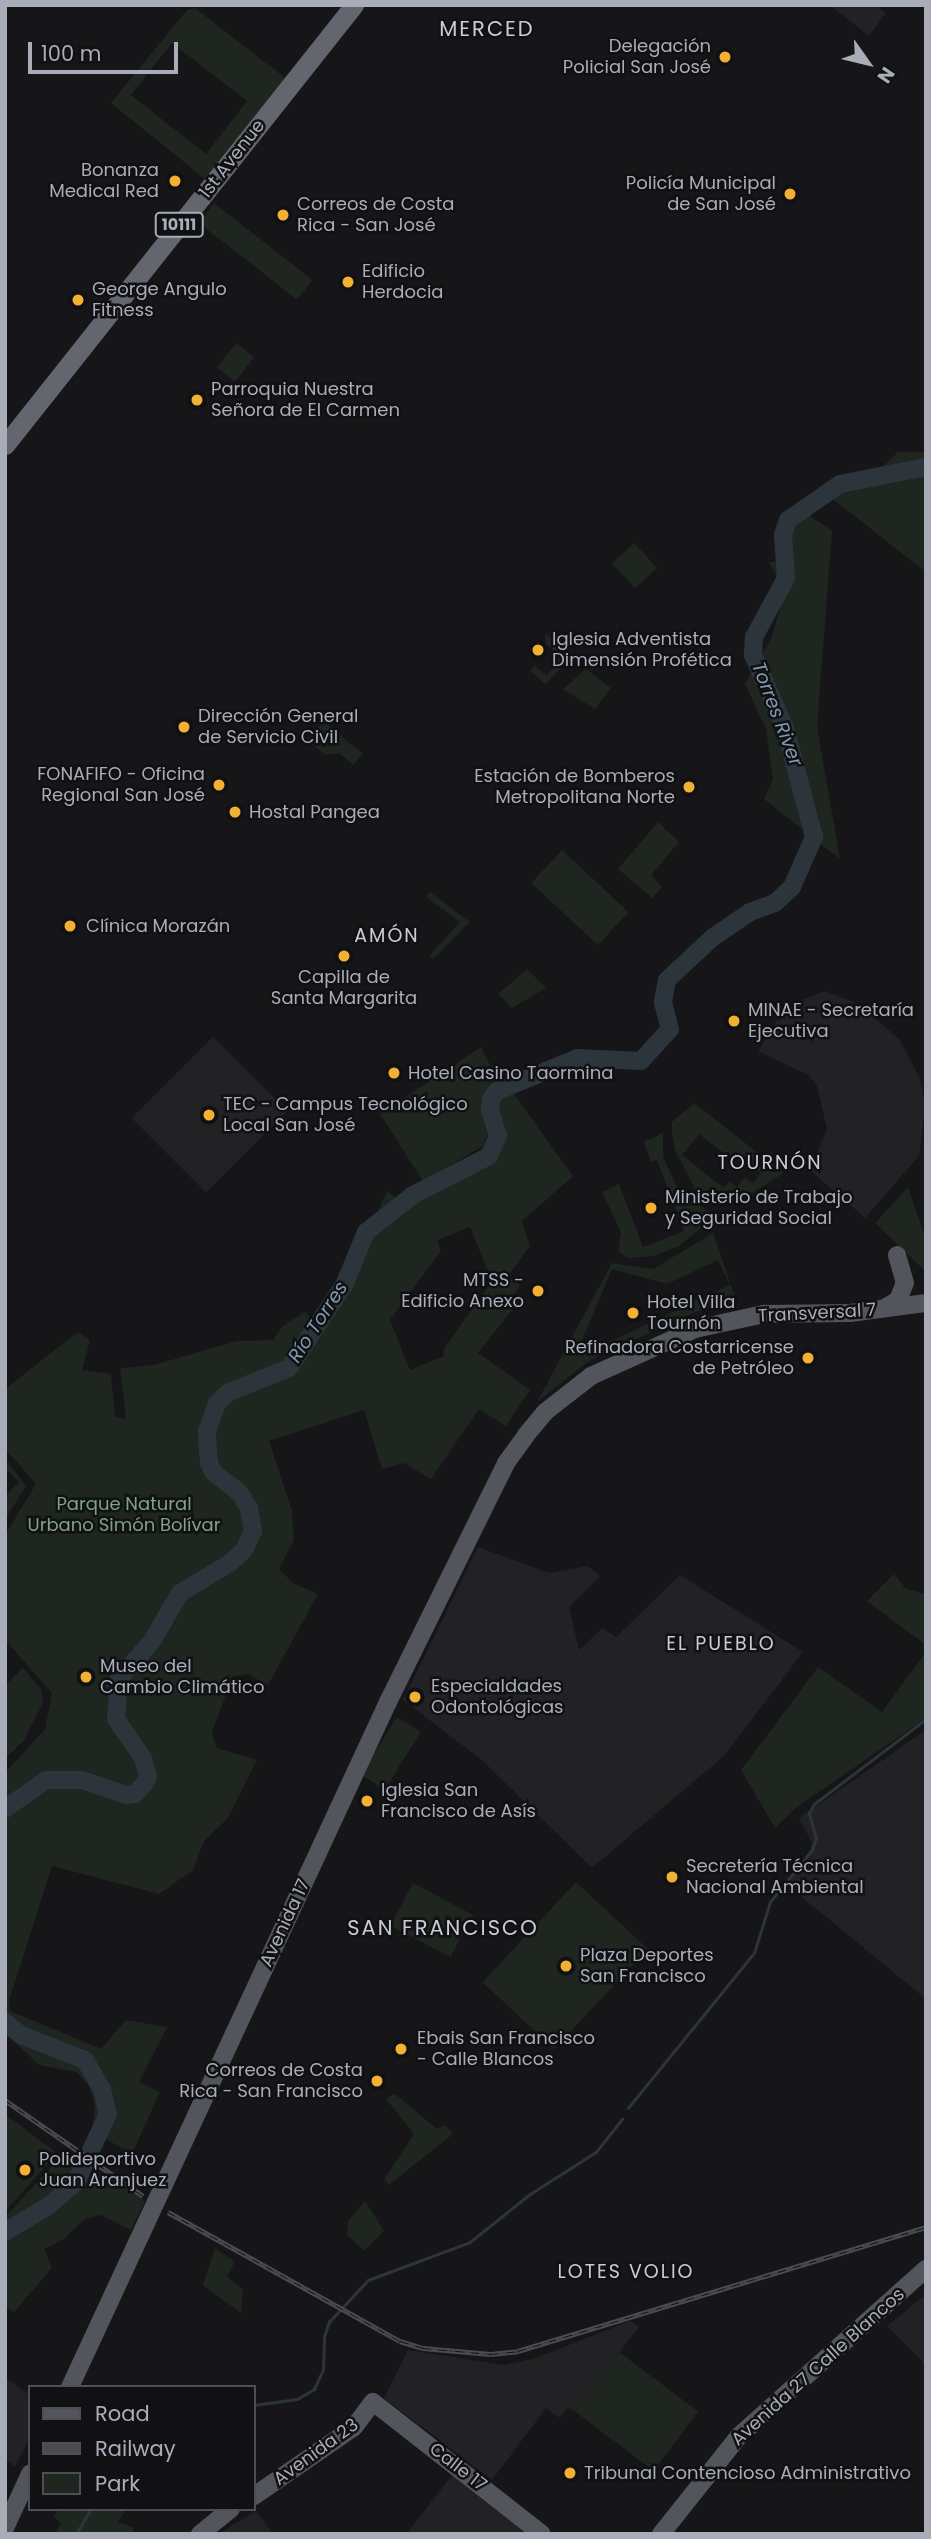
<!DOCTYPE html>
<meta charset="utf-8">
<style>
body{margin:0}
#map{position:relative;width:931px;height:2539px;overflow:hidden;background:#161618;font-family:Poppins,sans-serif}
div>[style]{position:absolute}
.built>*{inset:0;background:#222225;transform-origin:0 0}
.green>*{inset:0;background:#1e261f;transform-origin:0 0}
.stream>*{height:2.5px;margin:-1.25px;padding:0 1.25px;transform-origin:1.25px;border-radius:1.25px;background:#2c353c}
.river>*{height:18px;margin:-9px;padding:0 9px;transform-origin:9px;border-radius:9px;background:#2c353c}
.major>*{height:18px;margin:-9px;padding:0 9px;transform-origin:9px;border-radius:9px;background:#53555c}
.highway>*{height:19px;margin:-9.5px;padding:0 9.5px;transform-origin:9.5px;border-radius:9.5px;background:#63666e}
.rail>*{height:5px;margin-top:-2.5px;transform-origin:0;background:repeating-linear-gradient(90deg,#111113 0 8px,#4a4c52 0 16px);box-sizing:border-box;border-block:2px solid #4a4c52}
.dots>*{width:19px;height:19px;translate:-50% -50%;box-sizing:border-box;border:4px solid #111113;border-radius:50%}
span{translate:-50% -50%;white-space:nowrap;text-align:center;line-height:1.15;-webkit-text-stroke:5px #111113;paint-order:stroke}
.shield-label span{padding:2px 5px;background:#111113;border:2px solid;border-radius:5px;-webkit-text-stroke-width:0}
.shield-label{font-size:16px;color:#a8adb8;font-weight:700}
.poi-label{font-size:18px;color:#a8adb8}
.right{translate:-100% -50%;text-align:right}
.left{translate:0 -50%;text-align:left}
.street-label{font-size:18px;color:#a8adb8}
.park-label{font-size:18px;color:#7fa381}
.water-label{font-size:19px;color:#7f9bb3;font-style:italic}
.neighbourhood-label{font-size:19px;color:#c9ccd4;letter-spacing:2px}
.quarter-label{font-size:21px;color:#c9ccd4;letter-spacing:2px}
.frame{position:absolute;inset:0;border:7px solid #a8adb8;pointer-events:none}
.legend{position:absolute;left:28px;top:2385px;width:228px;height:126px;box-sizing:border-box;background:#111113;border:2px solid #4d4f55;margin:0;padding:9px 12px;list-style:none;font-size:21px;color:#a8adb8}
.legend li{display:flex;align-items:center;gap:14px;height:35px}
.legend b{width:35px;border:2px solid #4d4f55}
.north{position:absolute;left:833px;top:28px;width:70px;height:70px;-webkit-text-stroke:5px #111113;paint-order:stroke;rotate:124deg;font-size:19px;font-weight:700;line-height:28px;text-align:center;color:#a8adb8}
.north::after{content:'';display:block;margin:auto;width:24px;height:32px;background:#a8adb8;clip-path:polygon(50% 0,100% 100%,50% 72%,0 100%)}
.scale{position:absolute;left:28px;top:42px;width:150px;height:32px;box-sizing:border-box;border:4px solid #a8adb8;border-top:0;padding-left:9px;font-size:21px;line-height:24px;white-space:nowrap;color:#a8adb8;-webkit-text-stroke:5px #111113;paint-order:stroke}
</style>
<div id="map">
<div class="built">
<i style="clip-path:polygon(829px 5px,875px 5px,886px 13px,869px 36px)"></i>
<i style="clip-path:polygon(825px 991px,859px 1004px,900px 1040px,920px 1079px,925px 1106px,919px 1156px,865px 1218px,810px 1170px,827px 1129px,817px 1086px,808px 1075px,758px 1051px,785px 1007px)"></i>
<i style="left:213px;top:1037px;width:105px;height:115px;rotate:45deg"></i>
<i style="clip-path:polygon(478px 1547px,549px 1573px,588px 1566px,600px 1576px,569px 1607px,579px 1650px,602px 1628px,616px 1637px,680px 1575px,803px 1652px,725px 1755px,592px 1868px,482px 1760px,403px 1700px)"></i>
<i style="clip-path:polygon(926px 1730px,926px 1999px,786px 1884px,808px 1859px,812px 1843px,799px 1818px)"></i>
<i style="clip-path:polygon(926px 2294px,926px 2365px,887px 2326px)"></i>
<i style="clip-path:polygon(630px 2321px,639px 2327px,574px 2411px,568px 2407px,560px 2418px,546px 2408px,492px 2480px,384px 2398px,408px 2350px,504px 2365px,536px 2358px)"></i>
<i style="clip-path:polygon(5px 2378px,30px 2395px,30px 2438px,15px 2466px,5px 2460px)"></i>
<i style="clip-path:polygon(454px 2473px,532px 2534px,406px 2534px)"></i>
<i style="clip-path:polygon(256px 2511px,273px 2534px,220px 2534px,231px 2526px)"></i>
</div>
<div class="green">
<i style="clip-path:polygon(evenodd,195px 8px,289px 81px,210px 183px,111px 103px,187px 10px,195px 8px,172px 43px,247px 101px,206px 154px,131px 95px,172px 43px)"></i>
<i style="left:214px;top:203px;width:125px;height:25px;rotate:38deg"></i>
<i style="left:236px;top:343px;width:23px;height:31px;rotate:38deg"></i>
<i style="clip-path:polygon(898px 452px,926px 452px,926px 572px,825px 493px,874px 475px)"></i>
<i style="clip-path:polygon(800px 509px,832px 531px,817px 727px,840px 859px,764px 799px,773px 779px,766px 729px,745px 684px,772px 637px,785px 590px,769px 563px,784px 558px,788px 520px)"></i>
<i style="left:634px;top:543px;width:34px;height:30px;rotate:47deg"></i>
<i style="clip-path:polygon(545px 633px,574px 655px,545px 684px,530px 671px,534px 666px,547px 675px,561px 656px,546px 644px)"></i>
<i style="clip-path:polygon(586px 669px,611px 688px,595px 709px,563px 689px)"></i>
<i style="clip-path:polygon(324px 722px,363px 754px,353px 765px,339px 753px,326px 755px,306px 740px)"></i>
<i style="clip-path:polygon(658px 822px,679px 842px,651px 875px,662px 887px,652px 898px,618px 869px)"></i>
<i style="left:562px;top:850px;width:91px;height:45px;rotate:43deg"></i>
<i style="clip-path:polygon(430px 892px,470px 922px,433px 959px,429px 956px,460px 922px,426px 897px)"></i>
<i style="clip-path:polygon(527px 969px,546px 988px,512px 1008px,498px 994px)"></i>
<i style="clip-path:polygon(481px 1047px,490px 1065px,482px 1072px,486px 1077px,498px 1076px,503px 1083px,488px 1091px,485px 1110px,491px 1127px,483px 1146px,423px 1181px,380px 1114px)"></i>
<i style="clip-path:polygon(evenodd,511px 1090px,573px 1176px,522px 1221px,530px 1246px,507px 1277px,520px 1285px,514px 1295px,520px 1300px,478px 1353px,530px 1390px,506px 1426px,479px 1409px,431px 1479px,404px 1463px,382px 1469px,364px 1410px,269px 1441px,292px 1511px,294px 1540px,279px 1569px,293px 1583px,318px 1594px,268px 1685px,248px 1674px,233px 1676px,212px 1732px,216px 1748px,257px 1760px,228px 1818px,204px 1841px,193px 1870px,159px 1894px,52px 1866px,9px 2001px,10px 2011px,101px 2049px,126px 2020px,167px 2027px,139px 2082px,160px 2092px,132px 2154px,92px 2131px,95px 2105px,88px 2084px,76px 2072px,39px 2065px,5px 2033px,5px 1773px,45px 1729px,52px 1693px,5px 1640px,5px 1535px,36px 1484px,5px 1449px,5px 1389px,78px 1332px,90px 1340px,82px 1370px,111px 1374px,115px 1417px,126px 1419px,120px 1368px,154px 1365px,237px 1341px,273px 1340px,283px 1326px,305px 1312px,312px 1320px,287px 1362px,223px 1390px,289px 1368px,345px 1283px,387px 1191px,402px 1202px,489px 1156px,498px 1136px,493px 1102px,511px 1090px,470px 1227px,492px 1281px,443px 1350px,444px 1356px,410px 1370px,390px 1320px,441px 1251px,437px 1240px,470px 1227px)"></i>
<i style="clip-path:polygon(evenodd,694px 1103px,784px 1173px,734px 1204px,708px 1201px,697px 1193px,675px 1150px,672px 1133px,672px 1122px,694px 1103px,699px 1134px,729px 1157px,734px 1151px,761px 1173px,753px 1183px,745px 1177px,737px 1187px,730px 1182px,724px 1188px,682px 1155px,699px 1134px)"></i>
<i style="clip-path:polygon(663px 1133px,663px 1157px,680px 1193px,716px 1216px,679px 1246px,654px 1256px,627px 1258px,618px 1251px,621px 1232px,602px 1192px,619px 1184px,643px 1247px,684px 1231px,657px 1160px,651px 1162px,644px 1142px)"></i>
<i style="clip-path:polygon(908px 1187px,926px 1240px,926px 1272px,875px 1223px)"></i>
<i style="clip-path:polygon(evenodd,713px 1233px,736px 1300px,693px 1313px,589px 1361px,537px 1402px,612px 1263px,653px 1269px,713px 1233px,718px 1260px,730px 1285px,588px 1352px,582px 1340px,612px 1269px,667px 1284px,718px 1260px)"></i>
<i style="clip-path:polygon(7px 1461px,26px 1486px,5px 1519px,5px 1496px,19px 1482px,5px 1468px)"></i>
<i style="clip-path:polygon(894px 1574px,906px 1589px,926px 1594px,926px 1645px,867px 1601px)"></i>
<i style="clip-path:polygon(926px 1652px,926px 1718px,797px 1807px,775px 1828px,741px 1770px,818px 1667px,882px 1712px)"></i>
<i style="clip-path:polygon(23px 1668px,41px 1689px,43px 1703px,24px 1740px,5px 1759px,5px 1685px)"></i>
<i style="left:397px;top:1717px;width:28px;height:68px;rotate:32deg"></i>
<i style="left:576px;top:1882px;width:98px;height:137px;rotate:43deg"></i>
<i style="left:413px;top:1883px;width:68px;height:48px;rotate:28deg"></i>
<i style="clip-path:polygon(395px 2094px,437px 2129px,445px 2125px,453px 2134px,389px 2185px,384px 2179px,414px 2134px,386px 2099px)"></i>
<i style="clip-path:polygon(5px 2114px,57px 2153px,5px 2212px)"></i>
<i style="clip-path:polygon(60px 2157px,86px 2176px,92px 2167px,145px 2201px,131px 2230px,101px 2215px,85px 2219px,64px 2239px,44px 2249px,52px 2268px,14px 2312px,5px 2306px,5px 2217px)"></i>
<i style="clip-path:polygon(365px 2201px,384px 2231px,364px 2251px,347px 2235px,348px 2221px)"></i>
<i style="clip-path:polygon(215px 2248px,235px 2262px,227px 2276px,243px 2290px,241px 2313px,203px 2285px)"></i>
<i style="left:619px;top:2352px;width:99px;height:74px;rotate:37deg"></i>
<i style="clip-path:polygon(60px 2509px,126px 2509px,118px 2522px,134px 2528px,131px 2534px,55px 2534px,61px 2523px,53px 2516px)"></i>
</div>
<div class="stream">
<i style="left:628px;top:2108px;width:200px;rotate:-50.9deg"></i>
<i style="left:754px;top:1953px;width:53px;rotate:-72.6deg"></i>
<i style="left:770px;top:1902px;width:67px;rotate:-51.1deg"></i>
<i style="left:812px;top:1850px;width:13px;rotate:-72deg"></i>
<i style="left:816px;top:1838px;width:26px;rotate:-106deg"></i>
<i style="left:809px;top:1813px;width:10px;rotate:-61deg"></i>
<i style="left:814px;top:1804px;width:141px;rotate:-37.2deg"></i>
<i style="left:254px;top:2405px;width:43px;rotate:-7.9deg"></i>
<i style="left:297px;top:2399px;width:20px;rotate:-30deg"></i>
<i style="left:314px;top:2389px;width:21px;rotate:-65deg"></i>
<i style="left:323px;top:2370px;width:33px;rotate:-88deg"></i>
<i style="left:324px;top:2337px;width:16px;rotate:-72deg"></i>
<i style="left:329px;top:2322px;width:57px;rotate:-47.1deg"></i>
<i style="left:368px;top:2280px;width:109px;rotate:-20.4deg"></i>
<i style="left:470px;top:2242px;width:77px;rotate:-38.7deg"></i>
<i style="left:530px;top:2194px;width:78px;rotate:-32.5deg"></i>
<i style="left:596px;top:2152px;width:42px;rotate:-51.8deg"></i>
<i style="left:76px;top:2534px;width:29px;rotate:-59deg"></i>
</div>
<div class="river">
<i style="left:5px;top:1809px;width:50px;rotate:-35.3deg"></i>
<i style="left:46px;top:1780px;width:36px"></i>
<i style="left:82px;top:1780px;width:46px;rotate:18.8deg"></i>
<i style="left:126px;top:1795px;width:9px;rotate:-6deg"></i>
<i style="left:135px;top:1794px;width:13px;rotate:-48deg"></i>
<i style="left:144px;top:1784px;width:9px;rotate:-63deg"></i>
<i style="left:148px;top:1776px;width:19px;rotate:-106deg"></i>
<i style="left:143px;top:1758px;width:47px;rotate:-124.7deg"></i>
<i style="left:116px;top:1719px;width:40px;rotate:-85.7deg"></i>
<i style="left:119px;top:1679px;width:50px;rotate:-49deg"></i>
<i style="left:152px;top:1641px;width:56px;rotate:-59.7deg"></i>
<i style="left:180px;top:1593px;width:58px;rotate:-31deg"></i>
<i style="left:230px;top:1563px;width:19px;rotate:-43deg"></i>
<i style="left:244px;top:1550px;width:21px;rotate:-65deg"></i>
<i style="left:253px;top:1531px;width:23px;rotate:-100deg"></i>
<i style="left:249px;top:1508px;width:19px;rotate:-122deg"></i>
<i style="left:239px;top:1492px;width:31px;rotate:-143deg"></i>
<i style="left:214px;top:1473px;width:11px;rotate:-117deg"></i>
<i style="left:209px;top:1463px;width:32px;rotate:-94deg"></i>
<i style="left:207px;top:1431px;width:30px;rotate:-70deg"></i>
<i style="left:217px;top:1403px;width:16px;rotate:-43deg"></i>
<i style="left:229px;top:1392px;width:65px;rotate:-21.8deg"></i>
<i style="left:289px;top:1368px;width:102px;rotate:-56.6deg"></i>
<i style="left:345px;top:1283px;width:55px;rotate:-67.6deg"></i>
<i style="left:366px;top:1232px;width:60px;rotate:-38.2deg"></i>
<i style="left:413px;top:1195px;width:85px;rotate:-27.2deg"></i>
<i style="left:489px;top:1156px;width:22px;rotate:-66deg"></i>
<i style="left:498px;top:1136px;width:28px;rotate:-107deg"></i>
<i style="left:490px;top:1109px;width:10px;rotate:-84deg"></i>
<i style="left:491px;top:1099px;width:10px;rotate:-53deg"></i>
<i style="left:497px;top:1091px;width:87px;rotate:-22.2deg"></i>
<i style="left:578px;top:1058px;width:63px;rotate:2.7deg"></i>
<i style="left:641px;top:1061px;width:43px;rotate:-47.8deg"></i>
<i style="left:670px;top:1029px;width:28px;rotate:-105deg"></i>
<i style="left:663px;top:1002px;width:22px;rotate:-80deg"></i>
<i style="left:667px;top:980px;width:62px;rotate:-43deg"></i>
<i style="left:712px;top:938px;width:46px;rotate:-34.4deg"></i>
<i style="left:750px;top:912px;width:27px;rotate:-20deg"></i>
<i style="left:775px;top:903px;width:23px;rotate:-43deg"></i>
<i style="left:792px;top:887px;width:55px;rotate:-66.3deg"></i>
<i style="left:814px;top:837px;width:113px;rotate:-104.9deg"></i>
<i style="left:785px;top:728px;width:80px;rotate:-113.7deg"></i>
<i style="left:753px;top:655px;width:18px;rotate:-87deg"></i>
<i style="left:754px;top:637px;width:67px;rotate:-61.5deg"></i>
<i style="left:786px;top:578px;width:43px;rotate:-94deg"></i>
<i style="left:783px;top:535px;width:16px;rotate:-72deg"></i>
<i style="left:788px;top:520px;width:63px;rotate:-34.7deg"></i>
<i style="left:840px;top:484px;width:88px;rotate:-11.2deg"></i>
<i style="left:5px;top:2022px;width:21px;rotate:39deg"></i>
<i style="left:21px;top:2035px;width:69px;rotate:21.3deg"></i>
<i style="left:85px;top:2060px;width:34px;rotate:60deg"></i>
<i style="left:102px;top:2089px;width:26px;rotate:77deg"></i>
<i style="left:108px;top:2114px;width:75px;rotate:115.2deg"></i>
<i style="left:76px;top:2182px;width:35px;rotate:139deg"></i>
<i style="left:50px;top:2205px;width:52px;rotate:149deg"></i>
</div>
<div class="major">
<i style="left:885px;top:1308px;width:15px;rotate:-32deg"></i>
<i style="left:898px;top:1300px;width:18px;rotate:-68deg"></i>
<i style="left:905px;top:1283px;width:29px;rotate:-106deg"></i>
<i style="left:70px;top:2387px;width:755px;rotate:-65.1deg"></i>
<i style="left:388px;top:1702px;width:267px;rotate:-63.7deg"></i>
<i style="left:506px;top:1463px;width:34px;rotate:-54deg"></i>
<i style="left:526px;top:1435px;width:30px;rotate:-50deg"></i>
<i style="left:545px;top:1412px;width:58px;rotate:-38deg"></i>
<i style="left:591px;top:1376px;width:114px;rotate:-24.3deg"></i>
<i style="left:695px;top:1329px;width:71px;rotate:-12.3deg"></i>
<i style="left:764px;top:1314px;width:86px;rotate:-0.7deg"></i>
<i style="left:850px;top:1313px;width:77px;rotate:-7.5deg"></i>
<i style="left:254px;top:2496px;width:121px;rotate:-34.6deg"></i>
<i style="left:354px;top:2427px;width:31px;rotate:-53deg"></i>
<i style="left:373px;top:2402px;width:214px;rotate:38deg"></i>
<i style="left:5px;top:2528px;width:60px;rotate:-65.2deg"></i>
<i style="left:200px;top:2534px;width:40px;rotate:-39deg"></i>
<i style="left:661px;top:2534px;width:125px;rotate:-51.5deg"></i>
<i style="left:739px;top:2436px;width:251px;rotate:-41.8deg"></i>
</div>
<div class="highway">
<i style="left:5px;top:445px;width:562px;rotate:-51.58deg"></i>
</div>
<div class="rail">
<i style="left:5px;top:2100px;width:168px;rotate:34.8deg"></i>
<i style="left:168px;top:2212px;width:265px;rotate:29.1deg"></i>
<i style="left:400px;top:2341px;width:24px;rotate:17deg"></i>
<i style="left:423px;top:2348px;width:68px;rotate:5deg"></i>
<i style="left:491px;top:2354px;width:27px;rotate:-6deg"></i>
<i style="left:518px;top:2351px;width:426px;rotate:-16.9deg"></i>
</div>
<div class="dots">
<i style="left:725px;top:57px;background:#f2b134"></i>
<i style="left:175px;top:181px;background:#f2b134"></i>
<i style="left:790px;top:194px;background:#f2b134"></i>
<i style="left:283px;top:215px;background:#f2b134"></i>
<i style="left:348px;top:282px;background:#f2b134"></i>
<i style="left:78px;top:300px;background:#f2b134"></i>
<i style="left:197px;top:400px;background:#f2b134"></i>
<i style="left:538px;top:650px;background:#f2b134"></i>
<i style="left:184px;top:727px;background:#f2b134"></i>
<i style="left:219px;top:785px;background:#f2b134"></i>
<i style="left:689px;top:787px;background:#f2b134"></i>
<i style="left:235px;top:812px;background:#f2b134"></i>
<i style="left:70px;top:926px;background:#f2b134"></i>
<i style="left:344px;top:956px;background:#f2b134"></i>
<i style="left:734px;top:1021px;background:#f2b134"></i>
<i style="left:394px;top:1073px;background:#f2b134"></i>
<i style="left:209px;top:1115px;background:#f2b134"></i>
<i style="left:651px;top:1208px;background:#f2b134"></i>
<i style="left:538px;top:1291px;background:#f2b134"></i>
<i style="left:633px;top:1313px;background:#f2b134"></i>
<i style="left:808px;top:1358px;background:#f2b134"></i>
<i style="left:86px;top:1677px;background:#f2b134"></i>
<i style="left:415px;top:1697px;background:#f2b134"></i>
<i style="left:367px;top:1801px;background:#f2b134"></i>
<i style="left:672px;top:1877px;background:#f2b134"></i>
<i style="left:566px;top:1966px;background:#f2b134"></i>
<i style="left:401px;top:2049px;background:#f2b134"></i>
<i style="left:377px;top:2081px;background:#f2b134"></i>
<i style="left:25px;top:2170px;background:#f2b134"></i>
<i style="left:570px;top:2473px;background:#f2b134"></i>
</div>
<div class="shield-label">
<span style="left:179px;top:225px">10111</span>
</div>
<div class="poi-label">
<span class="right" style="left:711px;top:57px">Delegación<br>Policial San José</span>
<span class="right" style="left:159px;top:181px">Bonanza<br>Medical Red</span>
<span class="right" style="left:776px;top:194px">Policía Municipal<br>de San José</span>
<span class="left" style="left:297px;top:215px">Correos de Costa<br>Rica - San José</span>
<span class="left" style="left:362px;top:282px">Edificio<br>Herdocia</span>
<span class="left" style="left:92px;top:300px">George Angulo<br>Fitness</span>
<span class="left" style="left:211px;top:400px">Parroquia Nuestra<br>Señora de El Carmen</span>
<span class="left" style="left:552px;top:650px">Iglesia Adventista<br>Dimensión Profética</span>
<span class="left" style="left:198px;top:727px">Dirección General<br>de Servicio Civil</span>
<span class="right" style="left:205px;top:785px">FONAFIFO - Oficina<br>Regional San José</span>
<span class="right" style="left:675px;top:787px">Estación de Bomberos<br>Metropolitana Norte</span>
<span class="left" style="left:249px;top:812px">Hostal Pangea</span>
<span class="left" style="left:86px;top:926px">Clínica Morazán</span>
<span style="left:344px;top:988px">Capilla de<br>Santa Margarita</span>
<span class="left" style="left:748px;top:1021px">MINAE - Secretaría<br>Ejecutiva</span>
<span class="left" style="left:408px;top:1073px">Hotel Casino Taormina</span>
<span class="left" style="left:223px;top:1115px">TEC - Campus Tecnológico<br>Local San José</span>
<span class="left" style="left:665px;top:1208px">Ministerio de Trabajo<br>y Seguridad Social</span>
<span class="right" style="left:524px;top:1291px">MTSS -<br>Edificio Anexo</span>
<span class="left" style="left:647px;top:1313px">Hotel Villa<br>Tournón</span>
<span class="right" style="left:794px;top:1358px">Refinadora Costarricense<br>de Petróleo</span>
<span class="left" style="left:100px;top:1677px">Museo del<br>Cambio Climático</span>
<span class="left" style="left:431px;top:1697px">Especialdades<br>Odontológicas</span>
<span class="left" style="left:381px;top:1801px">Iglesia San<br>Francisco de Asís</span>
<span class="left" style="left:686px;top:1877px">Secretería Técnica<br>Nacional Ambiental</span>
<span class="left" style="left:580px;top:1966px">Plaza Deportes<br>San Francisco</span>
<span class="left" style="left:417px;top:2049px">Ebais San Francisco<br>- Calle Blancos</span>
<span class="right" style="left:363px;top:2081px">Correos de Costa<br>Rica - San Francisco</span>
<span class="left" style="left:39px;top:2170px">Polideportivo<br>Juan Aranjuez</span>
<span class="left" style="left:584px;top:2473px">Tribunal Contencioso Administrativo</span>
</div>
<div class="street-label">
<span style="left:232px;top:159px;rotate:-52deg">1st Avenue</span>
<span style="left:817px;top:1313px;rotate:-3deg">Transversal 7</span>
<span style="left:285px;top:1923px;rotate:-65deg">Avenida 17</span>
<span style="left:818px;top:2367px;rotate:-42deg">Avenida 27 Calle Blancos</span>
<span style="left:316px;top:2452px;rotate:-36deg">Avenida 23</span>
<span style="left:458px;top:2467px;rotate:38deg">Calle 17</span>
</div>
<div class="park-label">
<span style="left:124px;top:1515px">Parque Natural<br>Urbano Simón Bolívar</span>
</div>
<div class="water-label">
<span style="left:777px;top:714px;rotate:69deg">Torres River</span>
<span style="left:318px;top:1322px;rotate:-57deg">Río Torres</span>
</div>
<div class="neighbourhood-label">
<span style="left:387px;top:936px">AMÓN</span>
<span style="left:770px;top:1163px">TOURNÓN</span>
<span style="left:721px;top:1644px">EL PUEBLO</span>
<span style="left:626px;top:2272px">LOTES VOLIO</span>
</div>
<div class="quarter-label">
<span style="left:487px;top:29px">MERCED</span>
<span style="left:443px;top:1928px">SAN FRANCISCO</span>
</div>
<div class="frame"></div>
<ul class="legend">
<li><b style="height:9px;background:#53555c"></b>Road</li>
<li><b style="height:9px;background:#4a4c52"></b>Railway</li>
<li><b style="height:19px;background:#1e261f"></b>Park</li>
</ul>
<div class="north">N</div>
<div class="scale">100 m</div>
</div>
